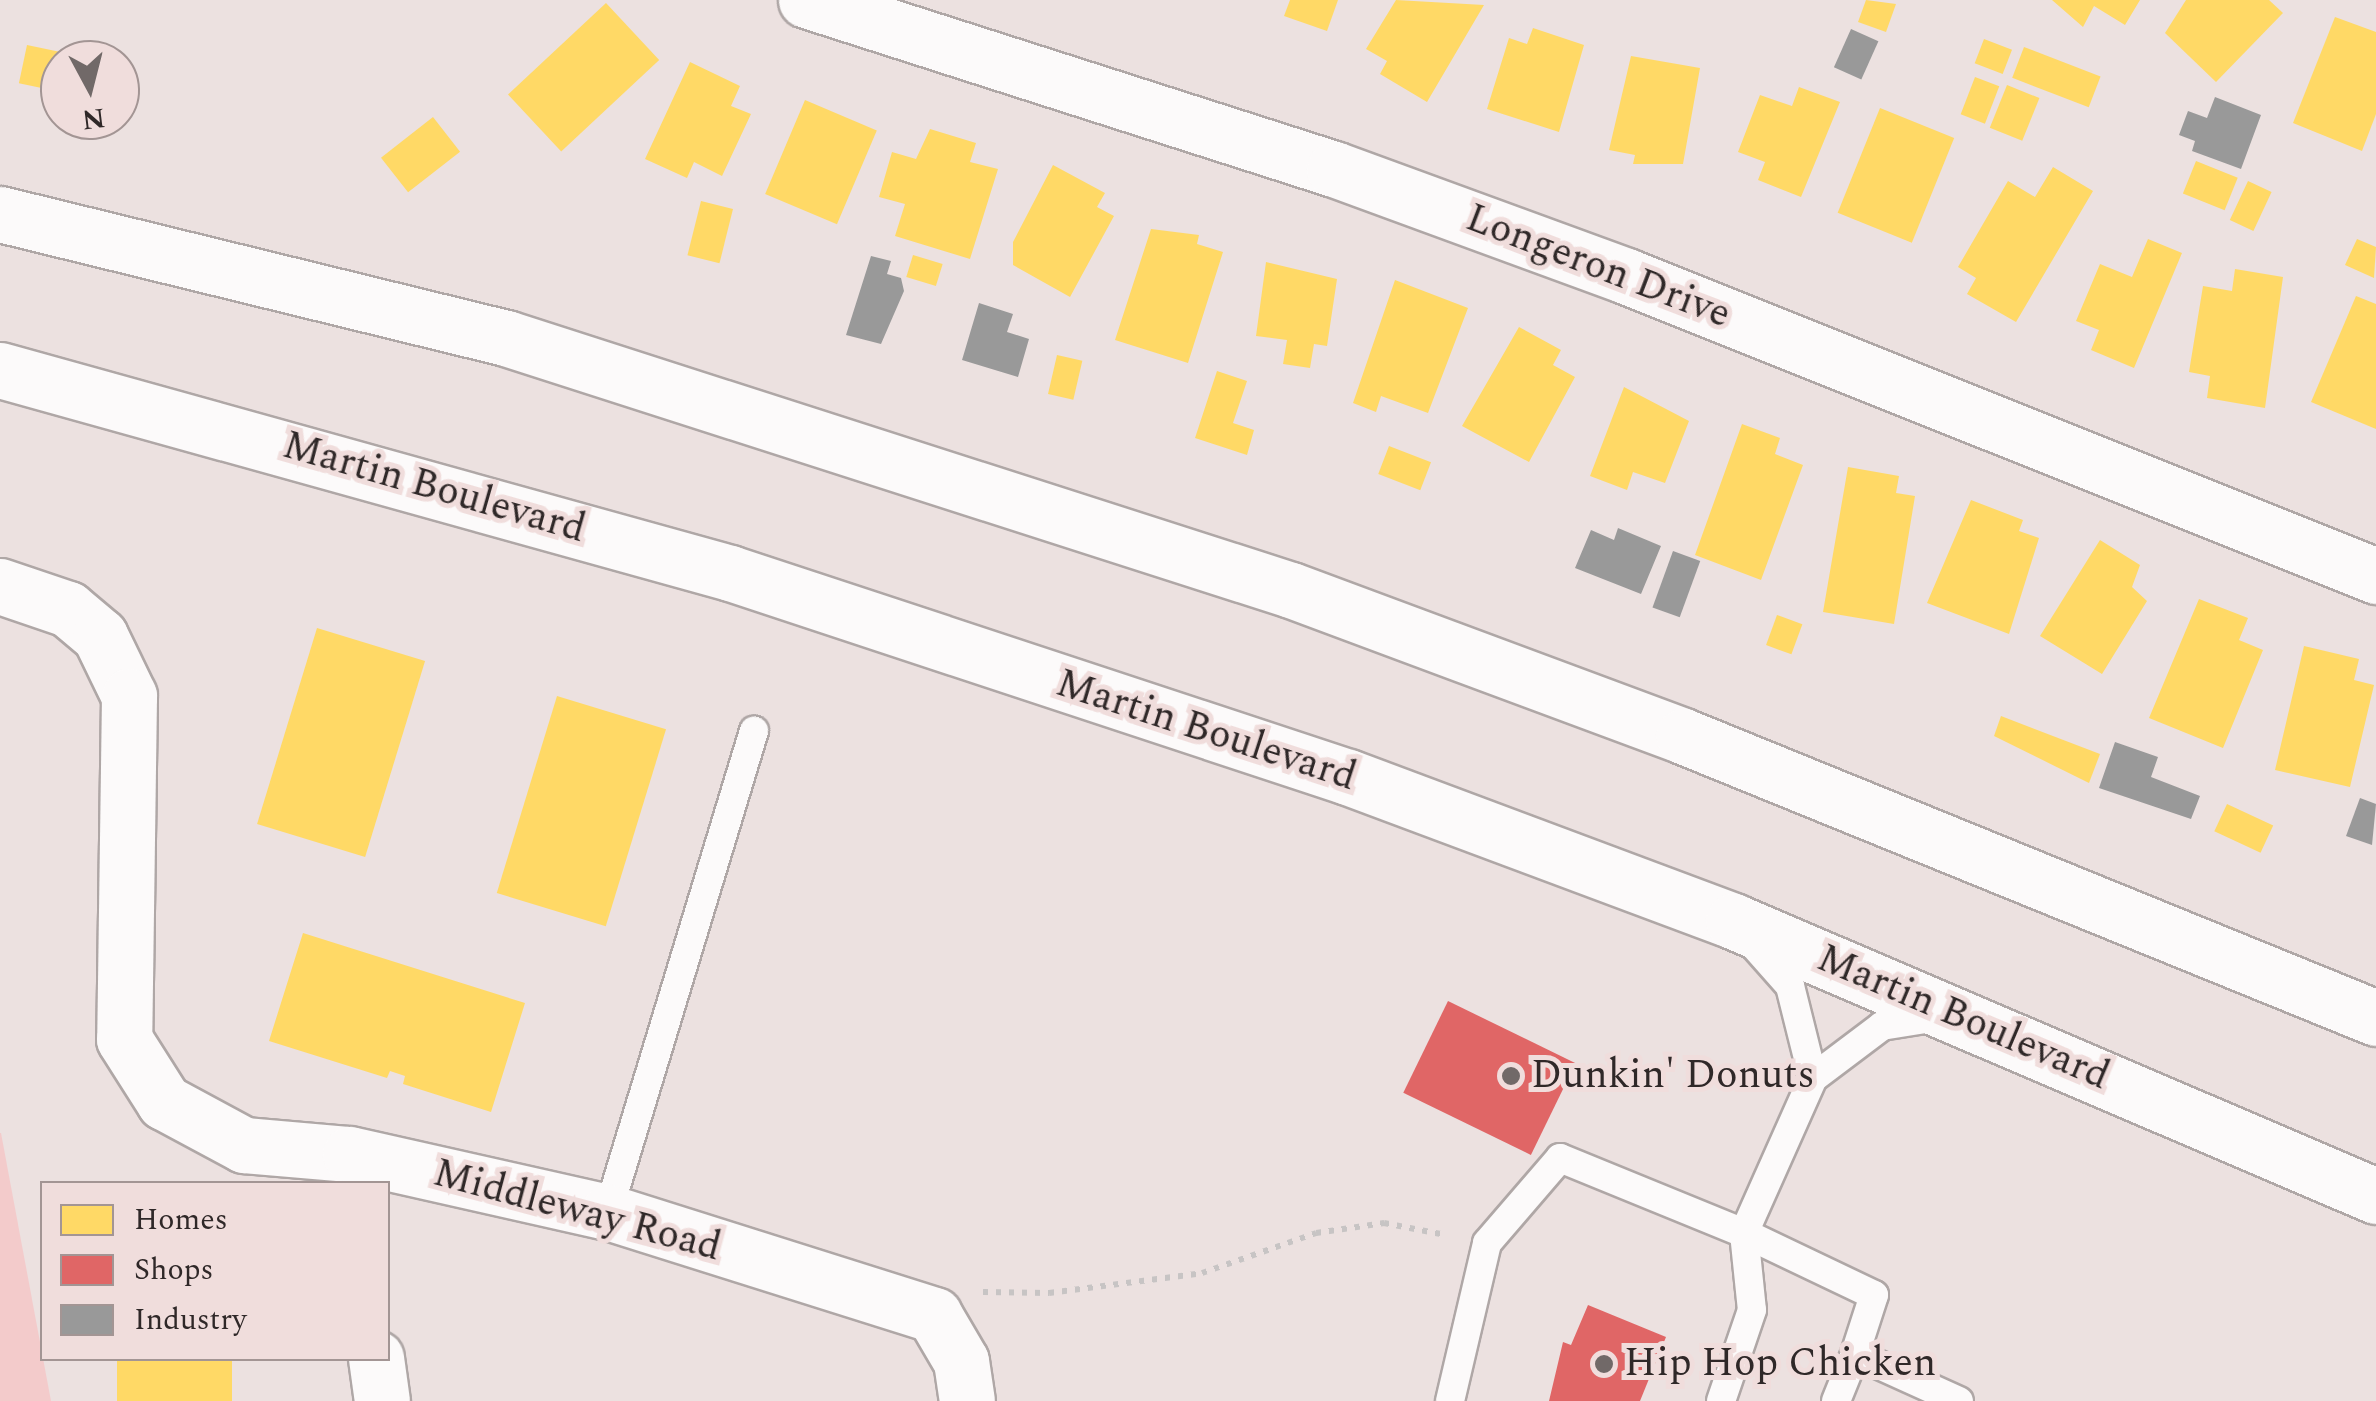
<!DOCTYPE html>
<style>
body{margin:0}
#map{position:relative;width:2376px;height:1401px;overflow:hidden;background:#ece1e0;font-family:Spectral,serif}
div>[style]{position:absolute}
.green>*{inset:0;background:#f3cbcb}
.homes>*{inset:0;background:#ffd966;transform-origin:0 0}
.shops>*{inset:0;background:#e06666;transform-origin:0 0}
.industry>*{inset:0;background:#999;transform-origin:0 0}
.path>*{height:6px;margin-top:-3px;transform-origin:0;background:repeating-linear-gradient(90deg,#c7c4c4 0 5px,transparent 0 13px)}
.roads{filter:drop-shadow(2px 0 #afa7a6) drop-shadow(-2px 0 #afa7a6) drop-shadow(0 2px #afa7a6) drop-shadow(0 -2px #afa7a6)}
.service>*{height:28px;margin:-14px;padding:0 14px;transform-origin:14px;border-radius:14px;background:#fcfafa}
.minor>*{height:55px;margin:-27.5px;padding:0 27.5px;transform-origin:27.5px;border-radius:27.5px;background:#fcfafa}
.secondary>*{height:55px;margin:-27.5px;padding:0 27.5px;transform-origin:27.5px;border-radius:27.5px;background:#fcfafa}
.dots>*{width:28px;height:28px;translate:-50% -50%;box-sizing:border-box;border:5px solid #f0dddc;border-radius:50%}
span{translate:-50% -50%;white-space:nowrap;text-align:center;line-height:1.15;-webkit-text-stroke:10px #f0dddc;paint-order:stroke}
.street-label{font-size:40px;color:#2f2828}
.poi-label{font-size:40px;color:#2f2828}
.left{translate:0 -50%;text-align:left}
.legend{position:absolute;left:40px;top:1181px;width:350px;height:180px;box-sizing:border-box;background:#f0dddc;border:2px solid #a39594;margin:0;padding:12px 18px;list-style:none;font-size:30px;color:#2f2828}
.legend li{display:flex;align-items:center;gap:20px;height:50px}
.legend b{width:50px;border:2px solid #a39594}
.north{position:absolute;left:40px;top:40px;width:100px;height:100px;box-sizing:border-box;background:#f0dddc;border:2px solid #a39594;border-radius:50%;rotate:173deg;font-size:28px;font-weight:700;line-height:40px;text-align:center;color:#2f2828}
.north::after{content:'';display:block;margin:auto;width:35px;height:45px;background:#716968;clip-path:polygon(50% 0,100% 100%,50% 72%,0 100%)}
</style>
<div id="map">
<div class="green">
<i style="clip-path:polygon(0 1133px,1px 1133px,51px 1401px,0 1401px)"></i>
</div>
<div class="homes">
<i style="clip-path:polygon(1290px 0,1338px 0,1327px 31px,1284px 16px)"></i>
<i style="clip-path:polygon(1396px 0,1484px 5px,1427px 102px,1380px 74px,1387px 61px,1366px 49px)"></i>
<i style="clip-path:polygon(1866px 0,1896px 4px,1886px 32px,1858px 22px)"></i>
<i style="clip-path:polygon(2052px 0,2140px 0,2125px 25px,2094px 6px,2083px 27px)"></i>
<i style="clip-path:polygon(2186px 0,2269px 0,2283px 13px,2216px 82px,2165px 33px)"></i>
<i style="left:606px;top:3px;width:78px;height:134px;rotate:47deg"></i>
<i style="clip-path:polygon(2335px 17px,2376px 32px,2376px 114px,2362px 151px,2293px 123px)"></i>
<i style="clip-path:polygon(1533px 28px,1584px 45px,1559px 132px,1487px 109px,1509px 38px,1527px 44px)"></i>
<i style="left:1984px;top:39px;width:30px;height:26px;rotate:21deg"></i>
<i style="left:27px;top:45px;width:33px;height:39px;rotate:12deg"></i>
<i style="left:2024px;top:47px;width:82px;height:33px;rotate:21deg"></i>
<i style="clip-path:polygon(1631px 56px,1700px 68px,1683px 164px,1633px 164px,1635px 155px,1609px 150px)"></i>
<i style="clip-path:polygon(690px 62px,740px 86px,731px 106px,751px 114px,722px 176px,694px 162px,687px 178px,645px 159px)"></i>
<i style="left:1975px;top:77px;width:26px;height:40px;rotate:21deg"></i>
<i style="left:2007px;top:85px;width:35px;height:46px;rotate:22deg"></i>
<i style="clip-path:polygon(1799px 87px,1840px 102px,1801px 197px,1758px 180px,1765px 162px,1738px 152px,1760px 95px,1792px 106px)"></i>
<i style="left:805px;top:100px;width:78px;height:102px;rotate:23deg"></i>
<i style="left:1880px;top:108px;width:80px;height:113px;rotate:22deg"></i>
<i style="left:433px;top:117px;width:44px;height:66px;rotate:52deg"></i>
<i style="clip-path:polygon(930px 129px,976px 143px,970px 162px,998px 169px,970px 259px,895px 236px,905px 204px,879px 197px,892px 152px,916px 159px)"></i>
<i style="left:2196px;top:161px;width:45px;height:35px;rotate:22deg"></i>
<i style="clip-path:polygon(1053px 165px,1105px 193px,1097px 207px,1114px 216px,1070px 297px,1013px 265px,1013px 242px)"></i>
<i style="clip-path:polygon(2053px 167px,2093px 191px,2016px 322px,1967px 294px,1976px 278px,1958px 267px,2008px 181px,2035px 197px)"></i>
<i style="left:2248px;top:181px;width:26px;height:43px;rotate:25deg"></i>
<i style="left:701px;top:201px;width:33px;height:56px;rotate:14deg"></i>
<i style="clip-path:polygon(1151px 229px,1199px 235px,1197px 244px,1223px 252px,1188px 363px,1115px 340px)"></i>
<i style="clip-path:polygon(2148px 239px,2182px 253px,2134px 368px,2091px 350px,2099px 330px,2076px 321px,2100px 264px,2132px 277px)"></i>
<i style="clip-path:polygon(2357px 239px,2376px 247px,2374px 278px,2345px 265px)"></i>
<i style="left:913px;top:255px;width:31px;height:23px;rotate:17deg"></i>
<i style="clip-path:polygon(1266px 262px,1337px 279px,1327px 346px,1314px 344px,1310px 368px,1283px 364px,1287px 340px,1256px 336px)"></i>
<i style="clip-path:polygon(2235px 269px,2283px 277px,2265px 408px,2207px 398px,2210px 376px,2189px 372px,2203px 286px,2232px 291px)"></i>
<i style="clip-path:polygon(1395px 280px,1468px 308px,1428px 413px,1381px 396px,1376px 412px,1353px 403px)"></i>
<i style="clip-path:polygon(2356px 296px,2376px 304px,2376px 429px,2311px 402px)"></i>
<i style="clip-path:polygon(1519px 327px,1561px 350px,1553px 365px,1575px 377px,1529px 462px,1462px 426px)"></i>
<i style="left:1057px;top:355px;width:26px;height:40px;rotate:13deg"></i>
<i style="clip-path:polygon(1217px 371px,1247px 381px,1233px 423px,1254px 430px,1247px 455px,1195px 438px)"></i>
<i style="clip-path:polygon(1624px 387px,1689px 421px,1665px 483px,1633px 472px,1627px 490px,1590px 476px)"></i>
<i style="clip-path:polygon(1742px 424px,1780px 438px,1775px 454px,1803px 465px,1761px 580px,1695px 555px)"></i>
<i style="left:1389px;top:446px;width:45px;height:30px;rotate:21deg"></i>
<i style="clip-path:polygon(1848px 467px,1899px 476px,1896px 493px,1915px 496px,1894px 624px,1823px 612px)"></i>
<i style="clip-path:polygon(1971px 500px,2023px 520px,2019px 531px,2039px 538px,2009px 634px,1927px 603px)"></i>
<i style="clip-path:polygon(2100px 540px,2140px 565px,2132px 587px,2147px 601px,2102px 674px,2040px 636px)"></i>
<i style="clip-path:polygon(2199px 599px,2248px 618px,2239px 640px,2263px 650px,2223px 748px,2149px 718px)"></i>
<i style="left:1777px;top:615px;width:27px;height:32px;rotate:20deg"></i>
<i style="left:317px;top:628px;width:113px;height:205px;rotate:17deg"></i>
<i style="clip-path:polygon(2304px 646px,2359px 659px,2354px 680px,2374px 685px,2350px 787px,2275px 770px)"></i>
<i style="left:557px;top:696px;width:114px;height:206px;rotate:17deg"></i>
<i style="clip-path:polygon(2001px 716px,2100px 754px,2089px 783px,1994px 736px)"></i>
<i style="left:2227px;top:804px;width:51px;height:30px;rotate:25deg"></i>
<i style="clip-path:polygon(303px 933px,525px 1003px,491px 1112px,403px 1084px,405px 1076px,390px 1071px,387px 1078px,269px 1041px)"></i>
<i style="left:117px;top:1358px;width:115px;height:43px"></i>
</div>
<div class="shops">
<i style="left:1448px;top:1001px;width:142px;height:102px;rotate:26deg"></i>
<i style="clip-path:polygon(1588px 1305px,1666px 1337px,1640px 1401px,1549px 1401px,1563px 1342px,1571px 1345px)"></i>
</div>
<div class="industry">
<i style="left:1851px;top:29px;width:30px;height:42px;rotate:24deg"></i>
<i style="clip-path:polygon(2215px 97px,2261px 115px,2241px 169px,2192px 151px,2195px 141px,2179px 135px,2188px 111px,2207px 118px)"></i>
<i style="clip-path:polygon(871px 256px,891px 261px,887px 274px,901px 278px,904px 291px,881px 344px,846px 335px)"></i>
<i style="clip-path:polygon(979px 303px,1013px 314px,1007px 332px,1029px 339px,1018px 377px,962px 360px)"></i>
<i style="clip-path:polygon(1618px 528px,1661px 546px,1641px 594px,1575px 568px,1591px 530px,1614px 540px)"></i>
<i style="left:1673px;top:551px;width:29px;height:60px;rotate:20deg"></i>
<i style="clip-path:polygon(2115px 742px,2158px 757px,2151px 777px,2200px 796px,2191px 819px,2099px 788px)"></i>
<i style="clip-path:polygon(2360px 798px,2376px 804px,2372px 845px,2346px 836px)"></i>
</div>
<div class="path">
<i style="left:983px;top:1292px;width:66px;rotate:0.9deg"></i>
<i style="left:1049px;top:1293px;width:154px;rotate:-7.4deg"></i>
<i style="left:1202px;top:1273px;width:121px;rotate:-19.3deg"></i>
<i style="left:1316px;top:1233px;width:69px;rotate:-8.4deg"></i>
<i style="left:1384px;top:1223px;width:63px;rotate:11deg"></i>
</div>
<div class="roads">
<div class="service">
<i style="left:1751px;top:942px;width:59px;rotate:48.4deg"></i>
<i style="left:1790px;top:986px;width:95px;rotate:76deg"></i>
<i style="left:1938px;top:1017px;width:57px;rotate:170.9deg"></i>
<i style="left:1882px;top:1026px;width:86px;rotate:143deg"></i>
<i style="left:1813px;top:1078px;width:170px;rotate:114deg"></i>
<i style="left:1744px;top:1233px;width:144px;rotate:25.5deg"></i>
<i style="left:1874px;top:1295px;width:62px;rotate:107.9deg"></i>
<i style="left:1855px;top:1354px;width:114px;rotate:24.3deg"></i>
<i style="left:608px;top:1212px;width:503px;rotate:-73.12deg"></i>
<i style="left:1450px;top:1401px;width:162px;rotate:-76.8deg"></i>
<i style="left:1487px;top:1243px;width:112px;rotate:-49.3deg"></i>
<i style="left:1560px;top:1158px;width:199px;rotate:22.2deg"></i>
<i style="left:1744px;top:1233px;width:77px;rotate:84.1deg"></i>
<i style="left:1752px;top:1310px;width:96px;rotate:108.8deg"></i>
<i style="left:1836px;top:1401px;width:51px;rotate:-68deg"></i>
</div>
<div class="minor">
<i style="left:806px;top:0;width:554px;rotate:17.75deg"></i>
<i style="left:1334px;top:169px;width:311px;rotate:20.1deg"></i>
<i style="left:1626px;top:276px;width:808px;rotate:21.8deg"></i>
<i style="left:0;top:586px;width:72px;rotate:18.7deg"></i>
<i style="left:68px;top:609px;width:42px;rotate:40.2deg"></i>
<i style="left:100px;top:636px;width:67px;rotate:64.2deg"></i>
<i style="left:129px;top:696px;width:343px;rotate:90.8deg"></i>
<i style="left:124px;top:1039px;width:75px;rotate:57.6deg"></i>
<i style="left:164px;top:1102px;width:91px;rotate:28.3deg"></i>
<i style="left:244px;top:1145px;width:106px;rotate:4.9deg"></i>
<i style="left:350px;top:1154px;width:264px;rotate:12.7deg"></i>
<i style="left:608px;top:1212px;width:342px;rotate:17.5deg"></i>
<i style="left:934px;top:1315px;width:53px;rotate:59.6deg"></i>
<i style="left:961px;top:1361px;width:40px;rotate:81.5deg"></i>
<i style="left:376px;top:1358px;width:43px;rotate:82.1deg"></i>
</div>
<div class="secondary">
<i style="left:0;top:214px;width:521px;rotate:13.77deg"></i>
<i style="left:506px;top:338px;width:824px;rotate:17.8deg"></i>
<i style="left:1291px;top:590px;width:418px;rotate:20.4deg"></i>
<i style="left:1683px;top:736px;width:748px;rotate:22.14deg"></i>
<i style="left:0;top:370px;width:758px;rotate:15.54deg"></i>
<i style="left:730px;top:573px;width:651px;rotate:18.27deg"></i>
<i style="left:1348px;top:777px;width:411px;rotate:20.5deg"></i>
<i style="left:1733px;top:921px;width:699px;rotate:23.16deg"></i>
</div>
</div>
<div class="dots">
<i style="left:1511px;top:1076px;background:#716968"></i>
<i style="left:1604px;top:1364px;background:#716968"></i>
</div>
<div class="street-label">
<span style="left:1598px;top:267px;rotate:21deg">Longeron Drive</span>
<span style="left:434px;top:488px;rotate:16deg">Martin Boulevard</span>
<span style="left:1206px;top:731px;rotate:18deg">Martin Boulevard</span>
<span style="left:1963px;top:1018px;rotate:23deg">Martin Boulevard</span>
<span style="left:577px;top:1211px;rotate:15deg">Middleway Road</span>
</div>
<div class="poi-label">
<span class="left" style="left:1531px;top:1076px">Dunkin' Donuts</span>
<span class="left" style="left:1624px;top:1364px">Hip Hop Chicken</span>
</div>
<ul class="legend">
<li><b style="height:28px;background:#ffd966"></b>Homes</li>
<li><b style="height:28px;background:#e06666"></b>Shops</li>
<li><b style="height:28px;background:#999"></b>Industry</li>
</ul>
<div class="north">N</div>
</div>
